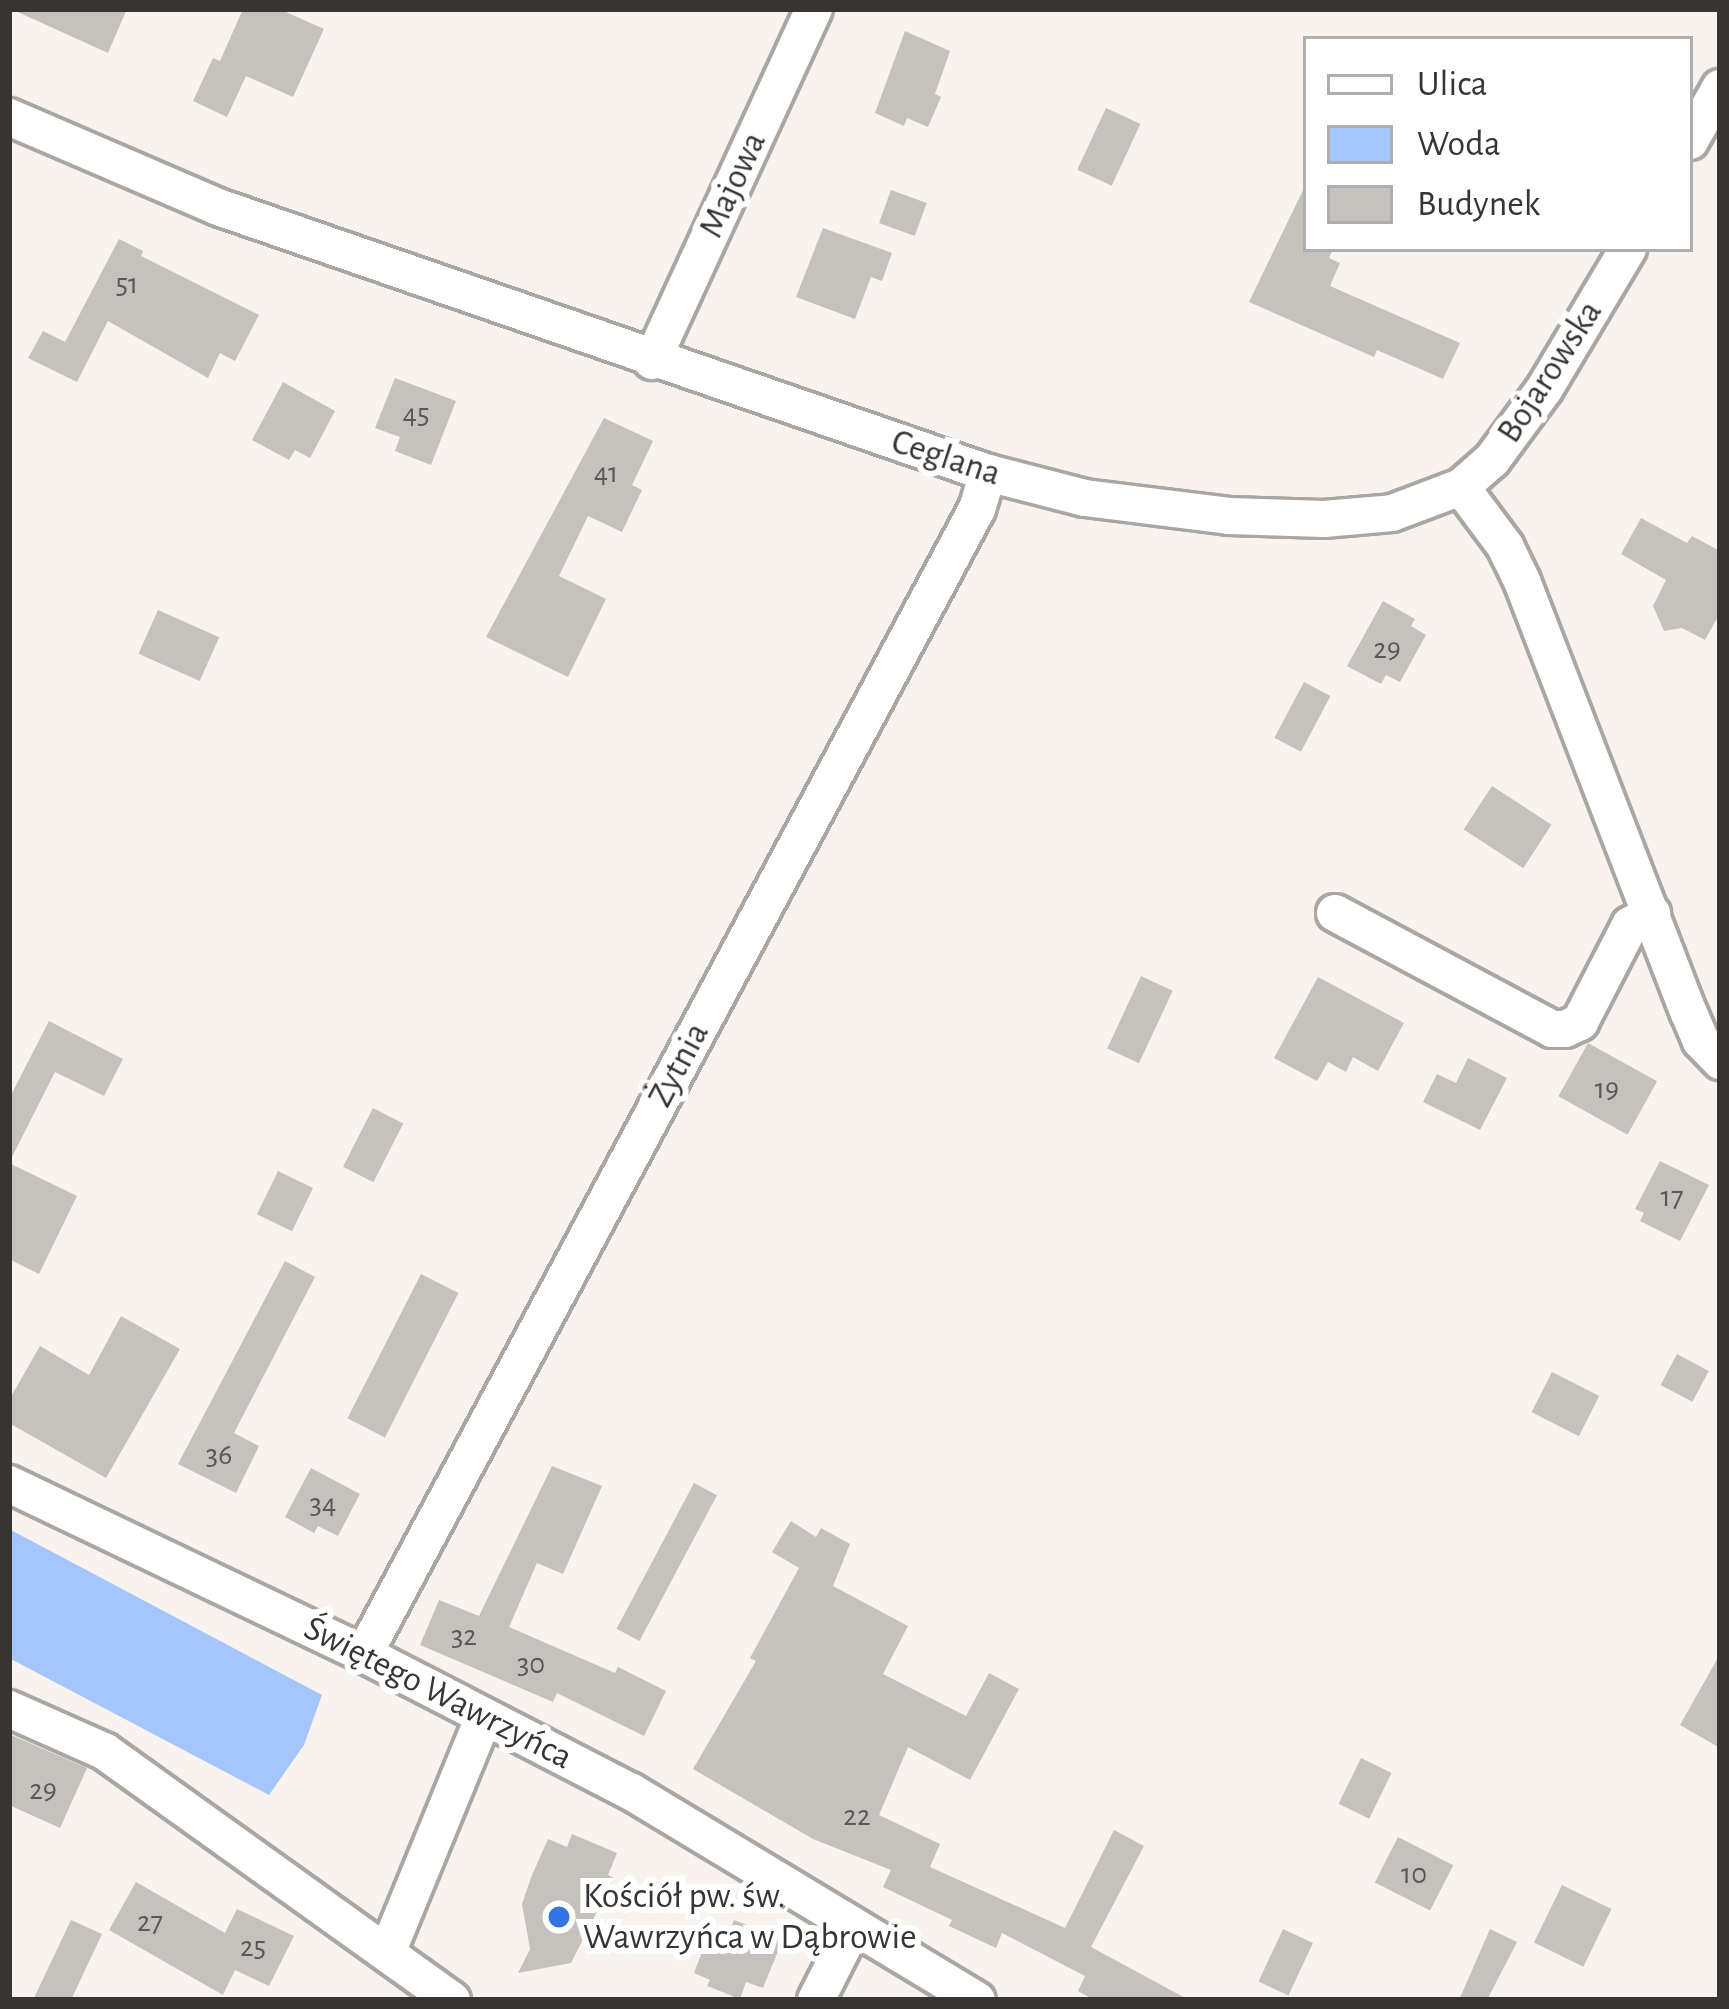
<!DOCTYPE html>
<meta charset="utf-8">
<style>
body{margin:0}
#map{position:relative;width:1729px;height:2009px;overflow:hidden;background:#f8f3ef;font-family:"Alegreya Sans",sans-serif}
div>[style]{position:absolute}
.water>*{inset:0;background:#a4c6fc}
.building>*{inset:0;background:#c5c1bd;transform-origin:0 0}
.roads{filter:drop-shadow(3px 0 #aaa6a3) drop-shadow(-3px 0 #aaa6a3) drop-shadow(0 3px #aaa6a3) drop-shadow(0 -3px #aaa6a3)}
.minor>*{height:36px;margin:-18px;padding:0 18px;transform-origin:18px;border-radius:18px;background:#fff}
.dots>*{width:33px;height:33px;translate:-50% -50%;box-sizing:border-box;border:6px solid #fff;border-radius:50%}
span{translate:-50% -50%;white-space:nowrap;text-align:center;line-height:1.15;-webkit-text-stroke:12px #fff;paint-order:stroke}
.number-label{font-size:30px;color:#5a5856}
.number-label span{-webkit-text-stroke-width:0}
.street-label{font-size:36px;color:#373533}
.poi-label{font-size:36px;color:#373533}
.left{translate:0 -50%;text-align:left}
.frame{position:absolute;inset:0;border:12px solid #373533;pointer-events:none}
.legend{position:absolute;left:1303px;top:36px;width:390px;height:216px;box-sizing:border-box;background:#fff;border:3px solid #afaead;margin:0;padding:15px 21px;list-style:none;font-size:36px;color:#373533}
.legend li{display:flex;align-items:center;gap:24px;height:60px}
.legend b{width:60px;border:3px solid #afaead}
</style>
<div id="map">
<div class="water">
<i style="clip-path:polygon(9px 1529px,322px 1695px,304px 1745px,269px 1795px,9px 1658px)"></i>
</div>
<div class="building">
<i style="clip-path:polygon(11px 9px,127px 9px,108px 53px)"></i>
<i style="clip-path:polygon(243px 9px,279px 9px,324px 29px,293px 97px,246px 76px,227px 117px,193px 101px,213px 58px,220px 61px)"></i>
<i style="clip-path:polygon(905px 31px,950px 51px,935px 94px,941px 97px,928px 127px,907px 118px,904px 126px,875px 113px)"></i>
<i style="left:1106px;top:108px;width:38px;height:68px;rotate:25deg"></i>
<i style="clip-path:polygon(1306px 184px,1306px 249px,1333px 249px,1329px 258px,1340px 263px,1330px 286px,1460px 343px,1443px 379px,1377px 350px,1374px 357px,1249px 302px)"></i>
<i style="left:891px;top:190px;width:38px;height:35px;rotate:20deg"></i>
<i style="clip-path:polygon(823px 228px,892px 253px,882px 281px,871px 277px,855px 319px,796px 297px)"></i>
<i style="clip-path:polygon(119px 239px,143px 251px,141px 256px,259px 315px,235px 361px,220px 353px,208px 378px,108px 321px,77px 382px,28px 358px,43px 331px,65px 342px)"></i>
<i style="clip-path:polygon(395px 378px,456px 401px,431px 465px,395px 451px,400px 437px,375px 428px)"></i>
<i style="clip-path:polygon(283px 382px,335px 411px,310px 458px,295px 450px,289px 460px,252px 440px)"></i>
<i style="clip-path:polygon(604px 418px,653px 441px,632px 485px,642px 490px,622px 532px,588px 516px,559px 576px,606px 599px,568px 677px,486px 637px)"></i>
<i style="clip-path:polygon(1641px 518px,1687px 543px,1692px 536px,1720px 551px,1720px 613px,1705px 640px,1682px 628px,1664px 631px,1653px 606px,1666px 580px,1621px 554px)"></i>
<i style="clip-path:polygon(1383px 601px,1415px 619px,1411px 626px,1426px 635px,1400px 682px,1386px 675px,1381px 684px,1347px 666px)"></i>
<i style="left:158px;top:610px;width:67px;height:48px;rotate:24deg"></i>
<i style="left:1304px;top:682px;width:30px;height:63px;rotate:28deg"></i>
<i style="left:1492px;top:786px;width:71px;height:52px;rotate:33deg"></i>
<i style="left:1141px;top:976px;width:35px;height:80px;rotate:25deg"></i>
<i style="clip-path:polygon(1318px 977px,1404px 1023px,1378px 1071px,1353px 1057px,1346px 1072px,1328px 1062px,1317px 1081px,1274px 1058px)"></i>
<i style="clip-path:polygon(49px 1021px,123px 1059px,104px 1096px,55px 1072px,9px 1163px,9px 1099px)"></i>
<i style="left:1588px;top:1043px;width:79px;height:61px;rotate:29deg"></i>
<i style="clip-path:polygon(1468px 1058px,1507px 1078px,1480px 1130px,1423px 1102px,1437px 1074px,1456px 1083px)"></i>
<i style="left:373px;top:1108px;width:34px;height:66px;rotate:27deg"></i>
<i style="clip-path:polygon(1660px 1161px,1709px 1185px,1680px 1241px,1640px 1221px,1644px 1213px,1635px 1209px)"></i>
<i style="clip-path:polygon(9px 1163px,77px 1196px,39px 1274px,9px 1259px)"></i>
<i style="left:278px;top:1171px;width:39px;height:48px;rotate:26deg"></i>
<i style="clip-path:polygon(285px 1261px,315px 1277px,234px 1433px,259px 1446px,236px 1493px,178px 1464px)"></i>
<i style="left:421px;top:1274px;width:42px;height:162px;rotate:27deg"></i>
<i style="clip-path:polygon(121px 1316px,180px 1349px,106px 1478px,9px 1423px,9px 1400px,40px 1346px,89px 1375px)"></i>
<i style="left:1677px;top:1354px;width:36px;height:35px;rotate:28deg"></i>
<i style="left:1552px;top:1372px;width:53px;height:45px;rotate:27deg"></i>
<i style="clip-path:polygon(552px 1466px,602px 1486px,563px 1574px,537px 1563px,509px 1627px,615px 1673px,618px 1667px,666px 1691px,644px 1736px,557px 1693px,553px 1702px,420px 1645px,439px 1600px,479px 1616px)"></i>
<i style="clip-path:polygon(311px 1468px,360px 1494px,338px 1536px,318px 1526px,314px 1533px,285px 1517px)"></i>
<i style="left:694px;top:1483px;width:26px;height:165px;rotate:28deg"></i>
<i style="clip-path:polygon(791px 1521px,816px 1537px,821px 1528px,850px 1544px,833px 1586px,908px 1626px,883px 1674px,966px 1716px,989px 1673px,1019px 1689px,970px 1780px,908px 1747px,879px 1815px,940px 1844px,930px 1867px,1065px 1928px,1114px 1830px,1144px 1846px,1091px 1947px,1189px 2000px,1094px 2000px,1078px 1991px,1085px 1976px,1002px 1933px,996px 1948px,949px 1926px,952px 1920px,883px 1887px,891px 1870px,813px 1839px,693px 1769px,756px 1661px,750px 1658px,799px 1568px,772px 1552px)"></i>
<i style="clip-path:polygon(1720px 1654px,1720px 1748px,1680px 1725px)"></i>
<i style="clip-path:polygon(9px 1734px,87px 1768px,60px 1828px,9px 1805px)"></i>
<i style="left:1361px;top:1758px;width:34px;height:51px;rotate:26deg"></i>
<i style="clip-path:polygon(572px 1834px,617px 1853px,608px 1875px,614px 1878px,571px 1963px,518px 1973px,530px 1949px,522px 1904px,532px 1875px,548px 1839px,567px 1847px)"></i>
<i style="left:1398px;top:1837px;width:62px;height:51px;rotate:27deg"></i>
<i style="clip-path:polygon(136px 1882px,225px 1933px,237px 1909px,294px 1936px,269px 1986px,235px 1970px,223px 1995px,109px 1930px)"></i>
<i style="left:1562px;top:1885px;width:55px;height:64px;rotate:26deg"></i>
<i style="clip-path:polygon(71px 1920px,102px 1934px,71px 2000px,33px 2000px)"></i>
<i style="clip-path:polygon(734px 1920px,783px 1939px,763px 1988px,746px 1982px,740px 1999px,707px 1986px,710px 1980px,694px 1973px,707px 1939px,723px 1945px)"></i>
<i style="left:1283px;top:1929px;width:33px;height:58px;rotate:25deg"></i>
<i style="clip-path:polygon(1490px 1929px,1517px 1942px,1487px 2000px,1459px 2000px)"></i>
</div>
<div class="roads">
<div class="minor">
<i style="left:9px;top:117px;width:228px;rotate:23.3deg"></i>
<i style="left:218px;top:207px;width:815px;rotate:19.06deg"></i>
<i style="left:988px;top:473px;width:100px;rotate:14.5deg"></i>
<i style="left:1085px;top:498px;width:145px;rotate:7.1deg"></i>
<i style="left:1229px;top:516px;width:95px;rotate:1.8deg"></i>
<i style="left:1324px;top:519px;width:68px;rotate:-5deg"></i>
<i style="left:1392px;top:513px;width:74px;rotate:-20.6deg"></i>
<i style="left:1461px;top:487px;width:41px;rotate:-41.1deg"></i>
<i style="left:1492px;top:460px;width:89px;rotate:-53.6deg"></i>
<i style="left:1545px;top:388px;width:162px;rotate:-59.2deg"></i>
<i style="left:1690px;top:141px;width:61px;rotate:-60.5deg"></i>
<i style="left:652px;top:361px;width:387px;rotate:-65.3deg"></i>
<i style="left:1461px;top:487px;width:74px;rotate:53.3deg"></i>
<i style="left:1505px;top:546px;width:39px;rotate:64deg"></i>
<i style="left:1522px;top:581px;width:463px;rotate:68.9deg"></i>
<i style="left:1689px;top:1013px;width:30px;rotate:67deg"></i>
<i style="left:1701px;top:1041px;width:28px;rotate:46deg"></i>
<i style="left:1335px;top:913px;width:246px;rotate:28.1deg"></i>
<i style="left:1552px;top:1029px;width:13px"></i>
<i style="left:1565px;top:1029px;width:17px;rotate:-25deg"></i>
<i style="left:1580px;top:1022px;width:109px;rotate:-62.7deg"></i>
<i style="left:1630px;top:925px;width:25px;rotate:-27deg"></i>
<i style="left:9px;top:1484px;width:394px;rotate:25.6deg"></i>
<i style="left:364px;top:1654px;width:299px;rotate:27.3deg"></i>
<i style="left:630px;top:1791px;width:405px;rotate:31.1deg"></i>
<i style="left:364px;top:1654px;width:1299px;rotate:-61.84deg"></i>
<i style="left:977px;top:509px;width:38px;rotate:-73deg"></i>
<i style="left:9px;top:1709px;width:104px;rotate:23.9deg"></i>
<i style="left:104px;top:1751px;width:428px;rotate:35.6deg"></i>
<i style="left:387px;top:1953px;width:253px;rotate:-67.7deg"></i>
<i style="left:816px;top:2000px;width:82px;rotate:-63.1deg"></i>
</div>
</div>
<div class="dots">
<i style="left:559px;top:1917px;background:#3275e2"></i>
</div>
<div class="number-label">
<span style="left:127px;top:284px">51</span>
<span style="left:416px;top:414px">45</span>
<span style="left:606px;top:473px">41</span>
<span style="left:1387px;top:649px">29</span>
<span style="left:1607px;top:1089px">19</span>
<span style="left:1672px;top:1197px">17</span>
<span style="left:219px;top:1455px">36</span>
<span style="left:323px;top:1504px">34</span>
<span style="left:464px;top:1636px">32</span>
<span style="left:531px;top:1664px">30</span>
<span style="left:43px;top:1790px">29</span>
<span style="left:857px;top:1816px">22</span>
<span style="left:1414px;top:1874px">10</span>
<span style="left:150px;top:1922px">27</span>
<span style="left:253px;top:1947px">25</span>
</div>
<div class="street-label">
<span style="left:733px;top:185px;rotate:-65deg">Majowa</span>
<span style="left:1550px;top:372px;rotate:-57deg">Bojarowska</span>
<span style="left:946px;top:458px;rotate:18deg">Ceglana</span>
<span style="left:679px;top:1065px;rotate:-62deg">Żytnia</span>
<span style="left:438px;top:1693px;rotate:27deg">Świętego Wawrzyńca</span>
</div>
<div class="poi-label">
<span class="left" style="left:583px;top:1917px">Kościół pw. św.<br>Wawrzyńca w Dąbrowie</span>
</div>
<div class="frame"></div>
<ul class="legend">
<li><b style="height:15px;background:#fff"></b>Ulica</li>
<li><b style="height:33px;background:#a4c6fc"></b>Woda</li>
<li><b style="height:33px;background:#c5c1bd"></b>Budynek</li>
</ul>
</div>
